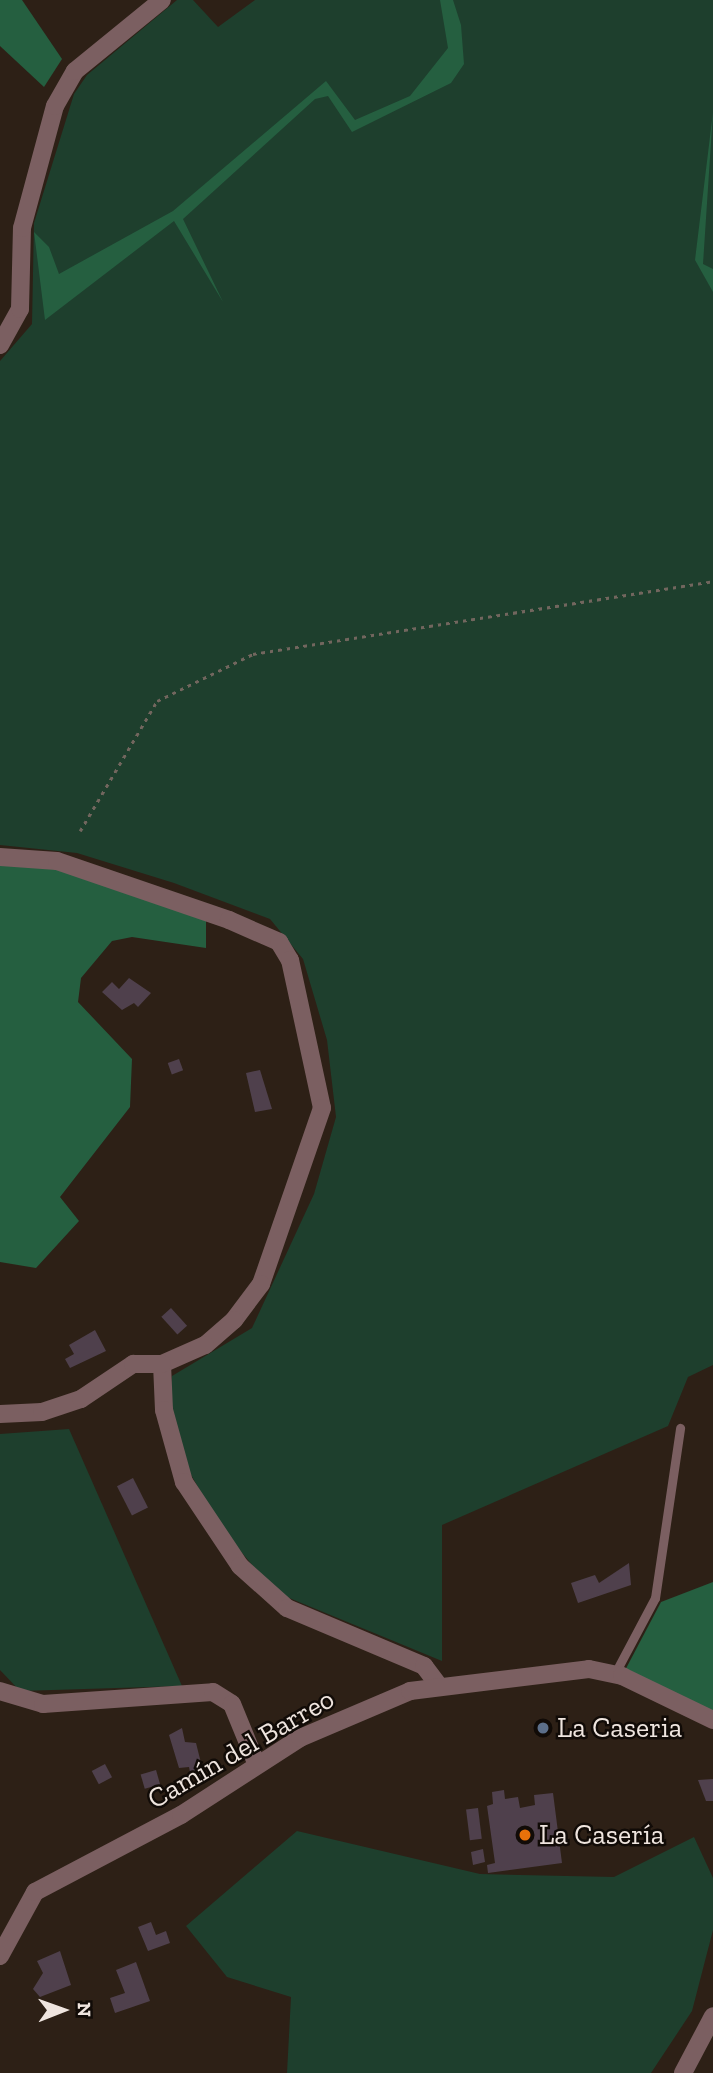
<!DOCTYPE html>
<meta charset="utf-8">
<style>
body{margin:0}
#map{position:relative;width:713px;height:2073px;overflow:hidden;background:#2d2016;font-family:"Zilla Slab",serif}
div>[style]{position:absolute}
.green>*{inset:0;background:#1e3f2d}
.forest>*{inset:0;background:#255f40}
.building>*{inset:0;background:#4f404c;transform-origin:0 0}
.path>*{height:2.5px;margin-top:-1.25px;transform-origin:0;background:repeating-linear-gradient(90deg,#72665e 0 3.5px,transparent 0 8.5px)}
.service>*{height:9px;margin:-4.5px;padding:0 4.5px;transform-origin:4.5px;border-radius:4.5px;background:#7b5f61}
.minor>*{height:18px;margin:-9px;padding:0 9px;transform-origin:9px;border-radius:9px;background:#7b5f61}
.dots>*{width:19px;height:19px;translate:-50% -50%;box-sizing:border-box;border:4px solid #110b07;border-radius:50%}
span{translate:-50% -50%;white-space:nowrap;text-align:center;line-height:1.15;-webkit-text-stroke:5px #110b07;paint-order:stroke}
.poi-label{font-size:28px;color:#efe5df}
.left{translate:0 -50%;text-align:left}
.street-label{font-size:28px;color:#efe5df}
.north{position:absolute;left:28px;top:1975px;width:70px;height:70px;-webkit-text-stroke:5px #110b07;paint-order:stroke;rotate:89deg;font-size:19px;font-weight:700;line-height:28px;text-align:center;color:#efe5df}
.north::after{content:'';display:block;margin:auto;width:24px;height:32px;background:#efe5df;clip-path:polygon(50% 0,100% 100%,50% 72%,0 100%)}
</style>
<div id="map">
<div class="green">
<i style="clip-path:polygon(177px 0,193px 0,218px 27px,255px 0,713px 0,713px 1365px,688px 1377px,668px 1426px,442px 1525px,442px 1661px,282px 1595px,258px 1572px,222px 1529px,182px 1459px,170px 1399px,172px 1376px,252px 1328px,314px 1194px,336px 1117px,327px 1040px,303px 959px,270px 919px,174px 883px,77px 853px,0 845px,0 361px,32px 324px,34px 223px,74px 94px,87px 75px)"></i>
<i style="clip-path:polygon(69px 1429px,182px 1686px,20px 1691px,0 1670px,0 1434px)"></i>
<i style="clip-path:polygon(297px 1831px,480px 1874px,614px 1877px,694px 1837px,713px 1878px,713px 1930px,692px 2011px,651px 2073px,287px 2073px,291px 1997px,227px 1977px,186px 1926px)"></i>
</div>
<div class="forest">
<i style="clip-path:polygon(0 0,22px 0,62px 59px,44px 87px,0 46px)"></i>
<i style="clip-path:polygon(440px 0,453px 0,461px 25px,464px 64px,451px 83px,352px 132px,328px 96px,315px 99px,183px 219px,223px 302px,174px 221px,45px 320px,34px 232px,49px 247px,59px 274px,173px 211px,326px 81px,355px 120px,410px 96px,448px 48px)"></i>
<i style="clip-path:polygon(713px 112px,703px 264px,713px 269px,713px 292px,695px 260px)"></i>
<i style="clip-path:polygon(0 865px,58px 869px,206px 919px,206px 948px,132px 937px,112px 941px,81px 978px,78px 1002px,132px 1059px,130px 1107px,60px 1197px,79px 1221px,36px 1268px,0 1262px)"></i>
<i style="clip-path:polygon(713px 1582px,713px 1720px,622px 1676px,661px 1602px)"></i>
</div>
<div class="building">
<i style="clip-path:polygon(129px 978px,151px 993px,138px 1007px,134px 1003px,122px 1010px,102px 992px,112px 982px,119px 989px)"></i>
<i style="left:179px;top:1059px;width:12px;height:12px;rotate:70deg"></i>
<i style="clip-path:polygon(260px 1070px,272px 1109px,255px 1112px,246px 1073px)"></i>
<i style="left:171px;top:1308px;width:24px;height:13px;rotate:48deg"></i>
<i style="clip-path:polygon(95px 1330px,106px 1351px,70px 1368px,65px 1359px,74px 1354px,69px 1345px)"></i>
<i style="left:133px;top:1478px;width:33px;height:18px;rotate:63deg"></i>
<i style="clip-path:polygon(629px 1563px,631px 1585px,578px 1603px,571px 1583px,595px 1575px,599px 1583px)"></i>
<i style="clip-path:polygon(182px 1728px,185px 1742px,196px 1743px,204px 1775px,191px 1777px,189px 1767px,179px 1768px,169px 1735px)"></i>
<i style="left:105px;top:1764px;width:15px;height:15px;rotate:62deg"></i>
<i style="left:156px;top:1770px;width:15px;height:16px;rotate:74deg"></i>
<i style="clip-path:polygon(713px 1779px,713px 1801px,706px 1801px,698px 1780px)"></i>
<i style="clip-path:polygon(504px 1790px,505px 1799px,518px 1797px,520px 1808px,535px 1805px,534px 1795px,553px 1793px,562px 1863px,488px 1873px,487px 1865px,495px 1863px,487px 1806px,493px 1804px,492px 1792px)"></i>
<i style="left:478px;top:1808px;width:31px;height:12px;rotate:83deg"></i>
<i style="clip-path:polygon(483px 1849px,485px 1862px,473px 1865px,471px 1852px)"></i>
<i style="clip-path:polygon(151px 1922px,156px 1935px,166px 1931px,170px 1943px,148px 1951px,138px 1927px)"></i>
<i style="clip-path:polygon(60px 1951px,71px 1985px,40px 1997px,33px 1989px,43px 1973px,37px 1961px)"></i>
<i style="clip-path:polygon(136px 1962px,150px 2001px,115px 2013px,110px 1998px,125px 1993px,116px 1970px)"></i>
</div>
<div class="path">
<i style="left:80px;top:831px;width:151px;rotate:-59.4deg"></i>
<i style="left:157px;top:701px;width:107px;rotate:-26.1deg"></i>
<i style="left:253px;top:654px;width:466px;rotate:-9deg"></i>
</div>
<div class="service">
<i style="left:614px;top:1675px;width:87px;rotate:-62deg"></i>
<i style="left:655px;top:1598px;width:172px;rotate:-81.6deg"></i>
</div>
<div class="minor">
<i style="left:0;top:345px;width:41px;rotate:-60.9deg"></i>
<i style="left:20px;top:309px;width:81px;rotate:-88.6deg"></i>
<i style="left:22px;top:228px;width:126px;rotate:-74.9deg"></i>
<i style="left:55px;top:106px;width:40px;rotate:-60.3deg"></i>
<i style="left:75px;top:71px;width:112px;rotate:-39.2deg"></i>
<i style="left:0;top:857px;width:57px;rotate:4deg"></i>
<i style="left:57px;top:861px;width:182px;rotate:18.9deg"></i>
<i style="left:229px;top:920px;width:55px;rotate:23.7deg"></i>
<i style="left:279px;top:942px;width:21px;rotate:59deg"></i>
<i style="left:290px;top:960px;width:151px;rotate:77.8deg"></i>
<i style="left:322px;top:1108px;width:186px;rotate:109.1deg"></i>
<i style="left:261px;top:1284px;width:45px;rotate:126.9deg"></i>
<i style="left:234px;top:1320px;width:38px;rotate:139deg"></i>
<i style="left:205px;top:1345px;width:47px;rotate:156.2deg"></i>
<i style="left:162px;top:1364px;width:46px;rotate:87.5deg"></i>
<i style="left:164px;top:1410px;width:75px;rotate:74.5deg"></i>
<i style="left:184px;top:1482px;width:101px;rotate:56.3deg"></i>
<i style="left:240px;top:1566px;width:63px;rotate:41.8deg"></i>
<i style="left:287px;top:1608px;width:149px;rotate:22.9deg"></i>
<i style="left:424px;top:1666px;width:21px;rotate:53deg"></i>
<i style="left:0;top:1414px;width:42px;rotate:-2.7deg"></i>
<i style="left:42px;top:1412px;width:41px;rotate:-18.4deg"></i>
<i style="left:81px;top:1399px;width:63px;rotate:-33.9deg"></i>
<i style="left:133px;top:1364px;width:29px"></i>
<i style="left:0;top:1691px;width:45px;rotate:16.8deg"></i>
<i style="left:43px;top:1704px;width:170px;rotate:-4deg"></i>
<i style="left:213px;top:1692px;width:22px;rotate:32deg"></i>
<i style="left:232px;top:1704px;width:66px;rotate:67.7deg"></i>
<i style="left:0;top:1956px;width:73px;rotate:-61.3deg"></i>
<i style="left:35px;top:1892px;width:165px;rotate:-27.8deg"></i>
<i style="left:181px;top:1815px;width:142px;rotate:-32.9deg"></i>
<i style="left:300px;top:1738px;width:120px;rotate:-23.1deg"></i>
<i style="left:410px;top:1691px;width:180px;rotate:-7deg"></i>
<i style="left:589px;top:1669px;width:34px;rotate:12deg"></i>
<i style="left:622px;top:1676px;width:101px;rotate:25.8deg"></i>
<i style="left:683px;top:2073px;width:64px;rotate:-62.2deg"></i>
</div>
<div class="dots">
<i style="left:543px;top:1728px;background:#5c6f8a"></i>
<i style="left:525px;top:1835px;background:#e8710a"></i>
</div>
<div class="poi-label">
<span class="left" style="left:557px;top:1728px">La Caseria</span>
<span class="left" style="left:539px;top:1835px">La Casería</span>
</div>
<div class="street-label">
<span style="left:241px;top:1749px;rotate:-30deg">Camín del Barreo</span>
</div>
<div class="north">N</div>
</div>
